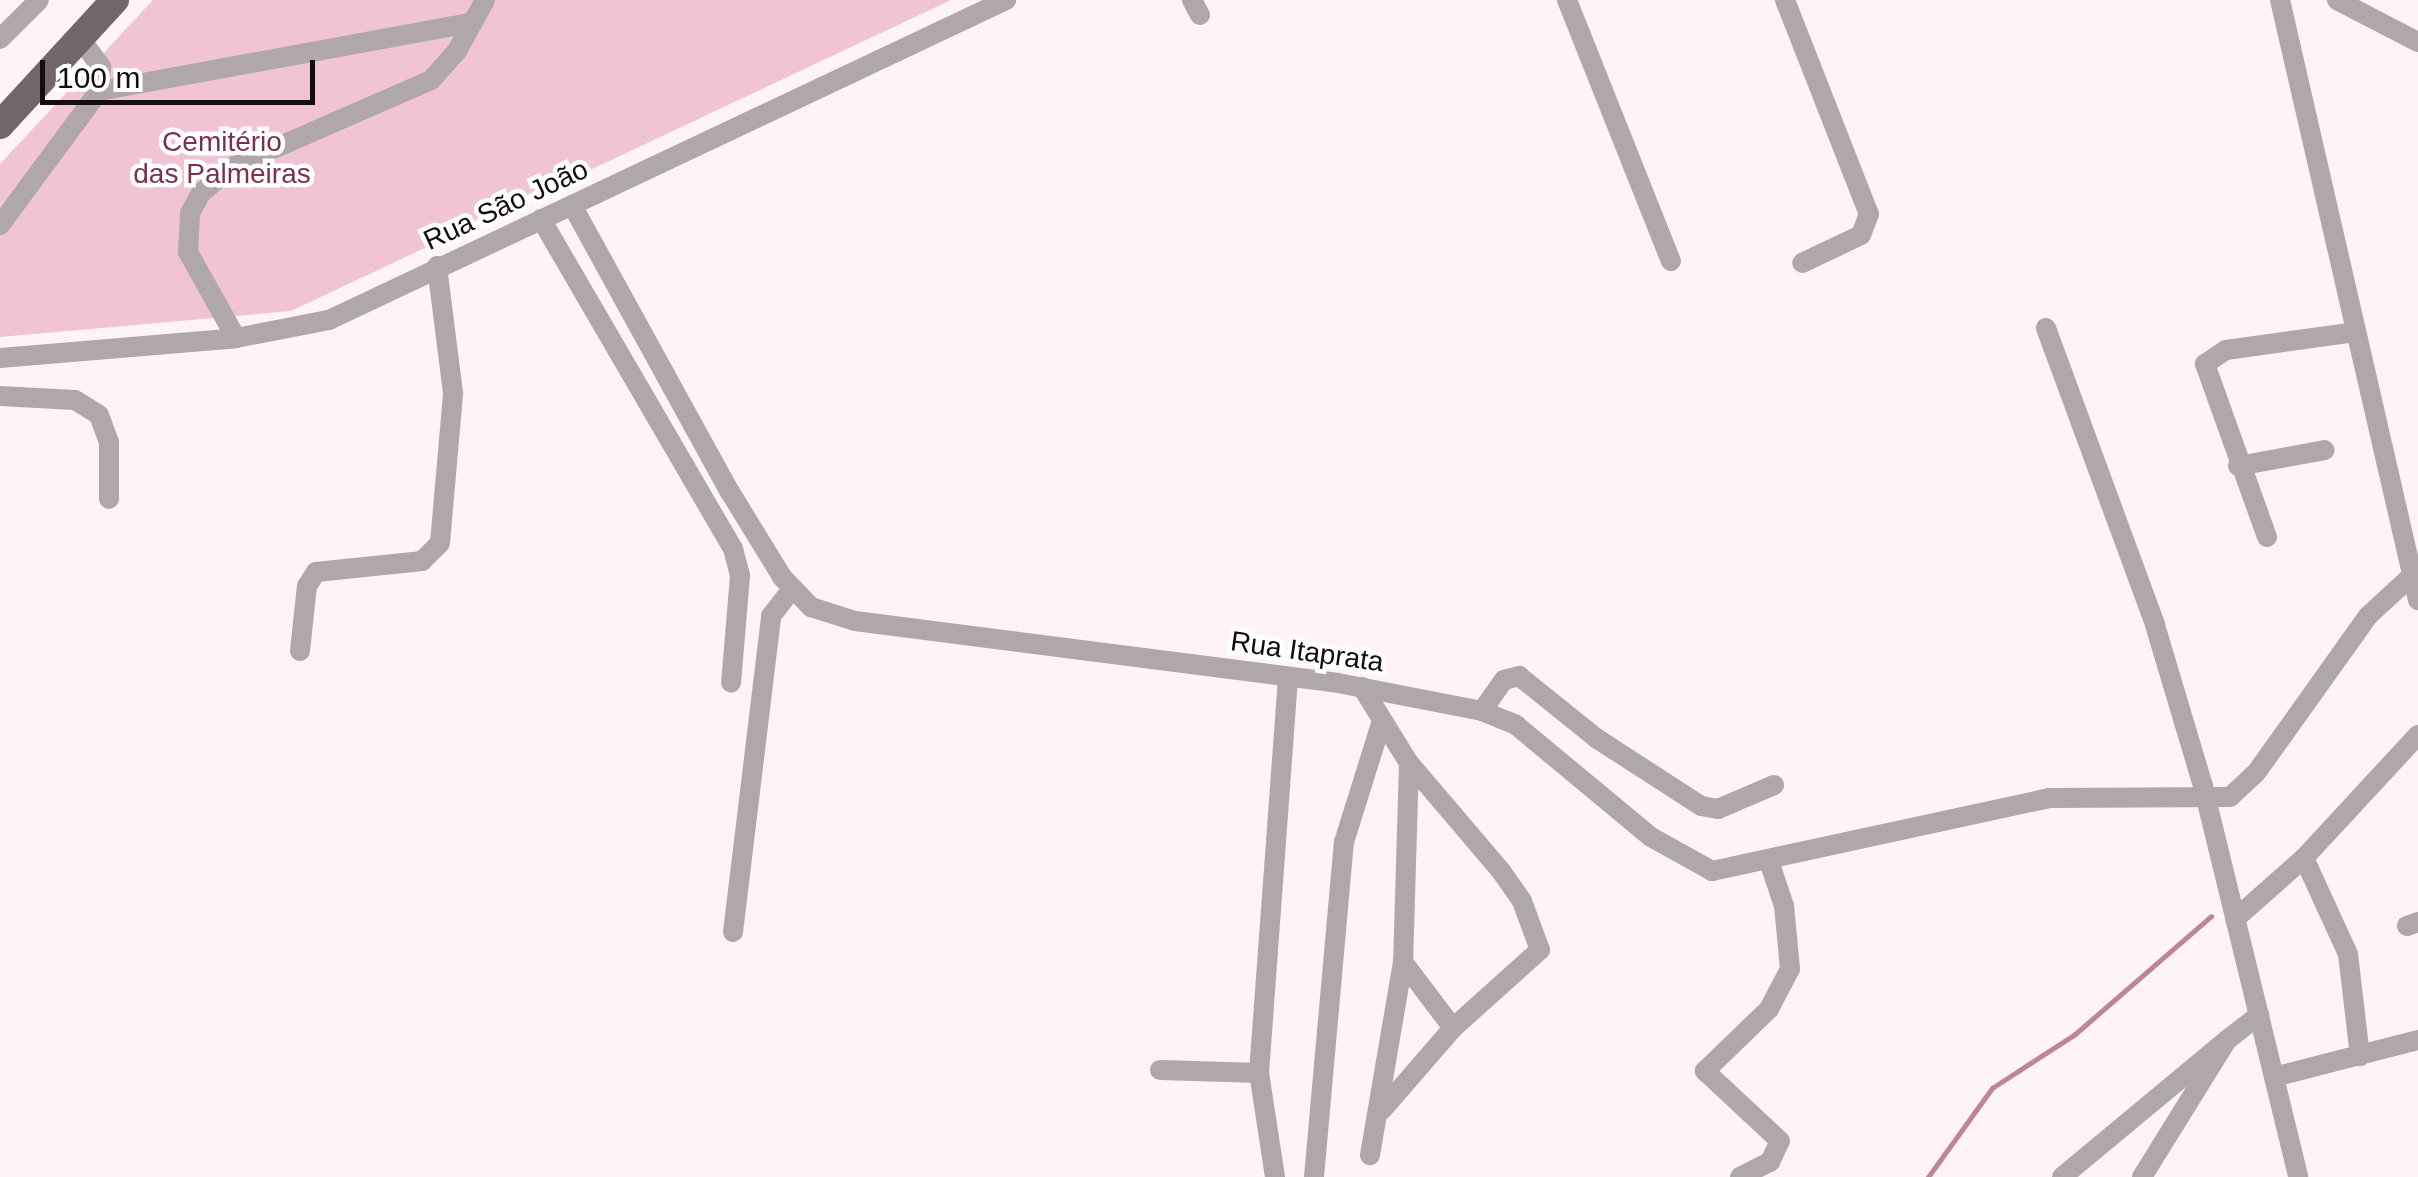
<!DOCTYPE html>
<meta charset="utf-8">
<style>
body{margin:0}
#map{position:relative;width:2418px;height:1177px;overflow:hidden;background:#fef4f7;font-family:Arial,sans-serif}
div>[style]{position:absolute}
.green>*{inset:0;background:#f0c3d5}
.stream>*{height:5px;margin:-2.5px;padding:0 2.5px;transform-origin:2.5px;border-radius:2.5px;background:#be849c}
.minor>*{height:20px;margin:-10px;padding:0 10px;transform-origin:10px;border-radius:10px;background:#afa7aa}
.major>*{height:28px;margin:-14px;padding:0 14px;transform-origin:14px;border-radius:14px;background:#73666b}
span{translate:-50% -50%;white-space:nowrap;text-align:center;line-height:1.15;-webkit-text-stroke:9px #fff;paint-order:stroke}
.park-label{font-size:28px;color:#793153}
.street-label{font-size:28px;color:#120d0f}
.scale{position:absolute;left:40px;top:60px;width:275px;height:45px;box-sizing:border-box;border:5px solid #120d0f;border-top:0;padding-left:12px;font-size:30px;line-height:35px;white-space:nowrap;color:#120d0f;-webkit-text-stroke:8px #fff;paint-order:stroke}
</style>
<div id="map">
<div class="green">
<i style="clip-path:polygon(153px 0,951px 0,291px 311px,0 337px,0 164px)"></i>
</div>
<div class="stream">
<i style="left:1928px;top:1177px;width:110px;rotate:-54.3deg"></i>
<i style="left:1992px;top:1088px;width:99px;rotate:-33deg"></i>
<i style="left:2075px;top:1034px;width:180px;rotate:-40.9deg"></i>
</div>
<div class="minor">
<i style="left:1192px;top:0;width:17px;rotate:62deg"></i>
<i style="left:1567px;top:0;width:281px;rotate:68.3deg"></i>
<i style="left:1785px;top:0;width:230px;rotate:68.6deg"></i>
<i style="left:1869px;top:214px;width:22px;rotate:111deg"></i>
<i style="left:1861px;top:235px;width:65px;rotate:154.6deg"></i>
<i style="left:2280px;top:0;width:616px;rotate:77.05deg"></i>
<i style="left:2337px;top:0;width:91px;rotate:27.4deg"></i>
<i style="left:0;top:39px;width:55px;rotate:-45deg"></i>
<i style="left:99px;top:91px;width:376px;rotate:-10.4deg"></i>
<i style="left:572px;top:205px;width:328px;rotate:61.2deg"></i>
<i style="left:730px;top:492px;width:100px;rotate:58.5deg"></i>
<i style="left:782px;top:577px;width:42px;rotate:46deg"></i>
<i style="left:811px;top:607px;width:46px;rotate:17.7deg"></i>
<i style="left:855px;top:621px;width:487px;rotate:7.3deg"></i>
<i style="left:1338px;top:683px;width:147px;rotate:11deg"></i>
<i style="left:1482px;top:711px;width:37px;rotate:22deg"></i>
<i style="left:1516px;top:725px;width:175px;rotate:39.7deg"></i>
<i style="left:1651px;top:837px;width:70px;rotate:29.1deg"></i>
<i style="left:1712px;top:871px;width:346px;rotate:-12.2deg"></i>
<i style="left:2050px;top:798px;width:180px;rotate:-0.3deg"></i>
<i style="left:2230px;top:797px;width:35px;rotate:-43deg"></i>
<i style="left:2256px;top:773px;width:193px;rotate:-54.5deg"></i>
<i style="left:2368px;top:616px;width:68px;rotate:-42.6deg"></i>
<i style="left:541px;top:219px;width:382px;rotate:59.8deg"></i>
<i style="left:733px;top:549px;width:28px;rotate:75deg"></i>
<i style="left:740px;top:576px;width:107px;rotate:94.8deg"></i>
<i style="left:0;top:225px;width:167px;rotate:-53.5deg"></i>
<i style="left:99px;top:91px;width:24px;rotate:-85deg"></i>
<i style="left:101px;top:67px;width:36px;rotate:-126deg"></i>
<i style="left:2046px;top:328px;width:316px;rotate:69.8deg"></i>
<i style="left:2155px;top:625px;width:168px;rotate:73.4deg"></i>
<i style="left:2203px;top:786px;width:402px;rotate:76.3deg"></i>
<i style="left:236px;top:338px;width:98px;rotate:-119.2deg"></i>
<i style="left:188px;top:252px;width:39px;rotate:-87deg"></i>
<i style="left:190px;top:213px;width:23px;rotate:-61deg"></i>
<i style="left:201px;top:193px;width:40px;rotate:-40deg"></i>
<i style="left:232px;top:167px;width:217px;rotate:-23.6deg"></i>
<i style="left:431px;top:80px;width:39px;rotate:-48deg"></i>
<i style="left:457px;top:51px;width:58px;rotate:-61.2deg"></i>
<i style="left:0;top:358px;width:237px;rotate:-4.8deg"></i>
<i style="left:236px;top:338px;width:95px;rotate:-11deg"></i>
<i style="left:329px;top:320px;width:749px;rotate:-25.3deg"></i>
<i style="left:0;top:396px;width:75px;rotate:3.1deg"></i>
<i style="left:75px;top:400px;width:28px;rotate:32deg"></i>
<i style="left:99px;top:415px;width:29px;rotate:70deg"></i>
<i style="left:109px;top:442px;width:57px;rotate:90deg"></i>
<i style="left:2238px;top:466px;width:88px;rotate:-10.4deg"></i>
<i style="left:2267px;top:537px;width:184px;rotate:-109.7deg"></i>
<i style="left:2205px;top:364px;width:25px;rotate:-34deg"></i>
<i style="left:2226px;top:350px;width:130px;rotate:-7.9deg"></i>
<i style="left:300px;top:651px;width:65px;rotate:-83.9deg"></i>
<i style="left:307px;top:586px;width:17px;rotate:-57deg"></i>
<i style="left:316px;top:572px;width:107px;rotate:-5.9deg"></i>
<i style="left:422px;top:561px;width:25px;rotate:-45deg"></i>
<i style="left:440px;top:543px;width:151px;rotate:-85deg"></i>
<i style="left:453px;top:393px;width:128px;rotate:-97.2deg"></i>
<i style="left:1362px;top:687px;width:89px;rotate:58.3deg"></i>
<i style="left:1409px;top:763px;width:199px;rotate:91.7deg"></i>
<i style="left:1403px;top:962px;width:196px;rotate:99.7deg"></i>
<i style="left:1482px;top:711px;width:38px;rotate:-55deg"></i>
<i style="left:1504px;top:680px;width:16px;rotate:-15deg"></i>
<i style="left:1519px;top:676px;width:99px;rotate:38.8deg"></i>
<i style="left:1596px;top:738px;width:125px;rotate:32.9deg"></i>
<i style="left:1701px;top:806px;width:17px;rotate:10deg"></i>
<i style="left:1718px;top:809px;width:61px;rotate:-23.2deg"></i>
<i style="left:2304px;top:858px;width:106px;rotate:65.4deg"></i>
<i style="left:2348px;top:954px;width:103px;rotate:83.3deg"></i>
<i style="left:2235px;top:919px;width:92px;rotate:-41.5deg"></i>
<i style="left:2304px;top:858px;width:168px;rotate:-47.2deg"></i>
<i style="left:2407px;top:926px;width:12px;rotate:-20deg"></i>
<i style="left:733px;top:932px;width:318px;rotate:-83.1deg"></i>
<i style="left:771px;top:616px;width:33px;rotate:-52deg"></i>
<i style="left:1403px;top:962px;width:83px;rotate:52.9deg"></i>
<i style="left:1160px;top:1070px;width:99px;rotate:1.7deg"></i>
<i style="left:2274px;top:1077px;width:149px;rotate:-14.4deg"></i>
<i style="left:1382px;top:1110px;width:108px;rotate:-49.1deg"></i>
<i style="left:1453px;top:1028px;width:117px;rotate:-41.9deg"></i>
<i style="left:1540px;top:950px;width:52px;rotate:-110.2deg"></i>
<i style="left:1522px;top:901px;width:37px;rotate:-125deg"></i>
<i style="left:1501px;top:871px;width:142px;rotate:-130.4deg"></i>
<i style="left:1275px;top:1177px;width:105px;rotate:-98.7deg"></i>
<i style="left:1259px;top:1073px;width:397px;rotate:-85.8deg"></i>
<i style="left:1314px;top:1177px;width:336px;rotate:-84.9deg"></i>
<i style="left:1344px;top:842px;width:127px;rotate:-72.6deg"></i>
<i style="left:1740px;top:1177px;width:34px;rotate:-27deg"></i>
<i style="left:1770px;top:1162px;width:23px;rotate:-65deg"></i>
<i style="left:1780px;top:1141px;width:103px;rotate:-137deg"></i>
<i style="left:1705px;top:1071px;width:89px;rotate:-44.1deg"></i>
<i style="left:1769px;top:1009px;width:45px;rotate:-62.3deg"></i>
<i style="left:1790px;top:969px;width:63px;rotate:-95.4deg"></i>
<i style="left:1784px;top:906px;width:47px;rotate:-108.4deg"></i>
<i style="left:2062px;top:1177px;width:214px;rotate:-39.7deg"></i>
<i style="left:2142px;top:1177px;width:161px;rotate:-58.2deg"></i>
<i style="left:2227px;top:1040px;width:41px;rotate:-38deg"></i>
</div>
<div class="major">
<i style="left:0;top:125px;width:170px;rotate:-47.4deg"></i>
</div>
<div class="park-label">
<span style="left:222px;top:158px">Cemitério<br>das Palmeiras</span>
</div>
<div class="street-label">
<span style="left:506px;top:205px;rotate:-25deg">Rua São João</span>
<span style="left:1307px;top:652px;rotate:8deg">Rua Itaprata</span>
</div>
<div class="scale">100 m</div>
</div>
